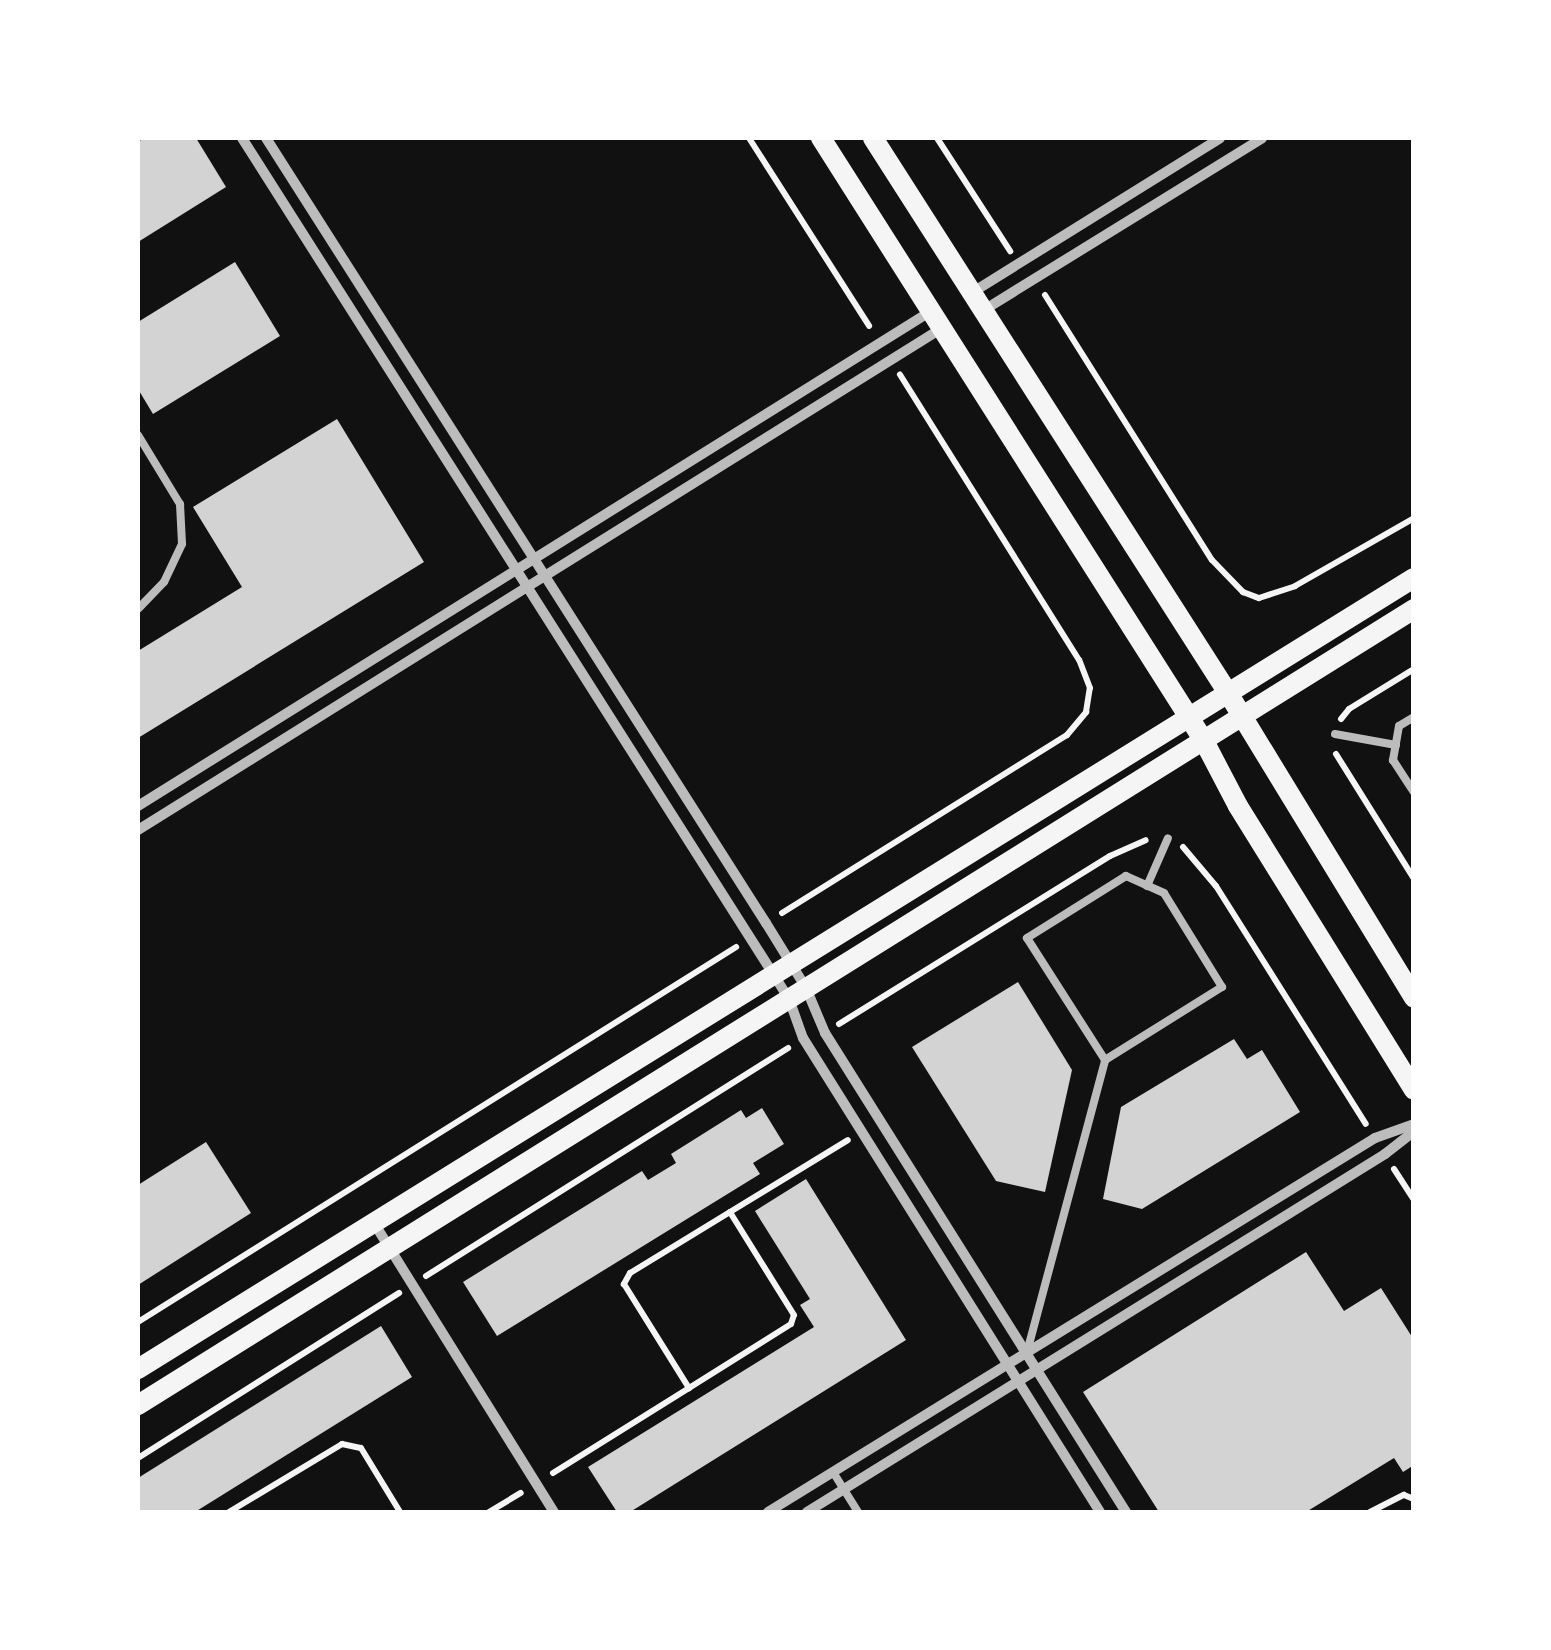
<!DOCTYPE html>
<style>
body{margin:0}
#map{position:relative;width:1551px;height:1650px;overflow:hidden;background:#111;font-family:Arial,sans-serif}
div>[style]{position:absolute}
.building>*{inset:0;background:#d3d3d3}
.path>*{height:6px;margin:-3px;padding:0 3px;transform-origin:3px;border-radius:3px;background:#f5f5f5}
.service>*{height:8px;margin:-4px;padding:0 4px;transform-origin:4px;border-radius:4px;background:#bcbcbc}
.minor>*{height:10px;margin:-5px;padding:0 5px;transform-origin:5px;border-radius:5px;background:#bcbcbc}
.secondary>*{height:20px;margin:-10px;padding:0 10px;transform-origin:10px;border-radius:10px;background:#f5f5f5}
span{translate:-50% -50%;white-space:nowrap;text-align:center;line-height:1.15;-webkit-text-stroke:8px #fff;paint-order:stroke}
.frame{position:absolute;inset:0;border:140px solid #fff;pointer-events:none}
</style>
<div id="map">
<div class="building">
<i style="clip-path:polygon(144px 138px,196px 138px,226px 187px,138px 242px,138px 142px)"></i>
<i style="clip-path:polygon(235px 262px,280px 336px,153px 414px,138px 389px,138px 322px)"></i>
<i style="clip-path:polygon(337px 419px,424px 562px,138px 738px,138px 651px,242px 587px,193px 507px)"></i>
<i style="clip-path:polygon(1018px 982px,1072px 1070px,1045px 1192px,996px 1181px,912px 1047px)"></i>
<i style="clip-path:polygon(1234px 1039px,1247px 1059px,1262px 1050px,1300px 1112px,1142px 1209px,1103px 1199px,1121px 1107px)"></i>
<i style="clip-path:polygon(762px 1108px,784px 1144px,753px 1163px,760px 1174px,497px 1336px,463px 1282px,642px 1171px,648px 1180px,676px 1163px,671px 1154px,741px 1110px,746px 1118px)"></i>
<i style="clip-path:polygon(206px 1142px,251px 1213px,138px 1285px,138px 1185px)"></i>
<i style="clip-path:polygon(806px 1179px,906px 1340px,630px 1512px,617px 1512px,588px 1467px,814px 1327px,800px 1305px,810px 1299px,755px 1211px)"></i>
<i style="clip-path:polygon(1306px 1252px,1344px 1311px,1381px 1288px,1414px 1340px,1414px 1465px,1403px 1472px,1394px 1458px,1306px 1512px,1159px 1512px,1083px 1392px)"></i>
<i style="clip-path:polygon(381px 1326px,412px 1377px,195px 1512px,138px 1512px,138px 1478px)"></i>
</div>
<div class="path">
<i style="left:749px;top:138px;width:223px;rotate:57.4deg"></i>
<i style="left:937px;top:138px;width:135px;rotate:57.1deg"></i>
<i style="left:1045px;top:295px;width:313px;rotate:57.8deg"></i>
<i style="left:1212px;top:560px;width:45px;rotate:45.9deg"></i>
<i style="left:1243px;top:592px;width:17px;rotate:21deg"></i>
<i style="left:1259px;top:598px;width:38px;rotate:-18deg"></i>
<i style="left:1295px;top:586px;width:137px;rotate:-29.7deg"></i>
<i style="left:1341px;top:719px;width:13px;rotate:-51deg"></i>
<i style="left:1349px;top:709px;width:76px;rotate:-31.6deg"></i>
<i style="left:1336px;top:754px;width:147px;rotate:58deg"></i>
<i style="left:1183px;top:847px;width:51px;rotate:49.8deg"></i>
<i style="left:1216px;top:886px;width:281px;rotate:57.8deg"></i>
<i style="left:782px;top:913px;width:336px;rotate:-32deg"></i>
<i style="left:1067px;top:735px;width:30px;rotate:-50deg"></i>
<i style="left:1086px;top:712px;width:24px;rotate:-81deg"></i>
<i style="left:1090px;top:688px;width:30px;rotate:-111deg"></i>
<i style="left:1079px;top:660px;width:337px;rotate:-122.1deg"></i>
<i style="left:839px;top:1024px;width:319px;rotate:-31.8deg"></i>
<i style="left:1110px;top:856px;width:39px;rotate:-24deg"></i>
<i style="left:1394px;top:1169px;width:37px;rotate:57deg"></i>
<i style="left:730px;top:1212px;width:138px;rotate:-31.4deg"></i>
<i style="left:426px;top:1276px;width:428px;rotate:-32.2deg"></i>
<i style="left:138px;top:1322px;width:706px;rotate:-32.09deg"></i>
<i style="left:138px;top:1458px;width:309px;rotate:-32.3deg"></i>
<i style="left:553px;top:1473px;width:160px;rotate:-32deg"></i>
<i style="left:689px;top:1388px;width:120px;rotate:-32.1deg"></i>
<i style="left:791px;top:1324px;width:9px;rotate:-72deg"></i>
<i style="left:794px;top:1315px;width:121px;rotate:-121.9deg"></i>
<i style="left:730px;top:1212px;width:117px;rotate:148.6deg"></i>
<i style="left:630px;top:1273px;width:13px;rotate:119deg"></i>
<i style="left:624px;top:1284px;width:123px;rotate:58deg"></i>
<i style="left:229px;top:1512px;width:132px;rotate:-31deg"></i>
<i style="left:342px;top:1444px;width:19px;rotate:12deg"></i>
<i style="left:361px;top:1448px;width:75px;rotate:58.6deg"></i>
<i style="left:489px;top:1512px;width:37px;rotate:-31deg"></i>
<i style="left:1370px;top:1512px;width:38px;rotate:-27deg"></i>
<i style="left:1404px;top:1495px;width:11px;rotate:22deg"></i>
</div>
<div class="service">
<i style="left:138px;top:435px;width:81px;rotate:58.7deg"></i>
<i style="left:180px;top:504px;width:40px;rotate:87.1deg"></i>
<i style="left:182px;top:544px;width:42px;rotate:115.3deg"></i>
<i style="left:164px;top:582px;width:37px;rotate:134deg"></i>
<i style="left:1414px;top:717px;width:17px;rotate:149deg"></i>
<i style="left:1399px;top:726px;width:35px;rotate:100deg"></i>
<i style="left:1393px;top:760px;width:38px;rotate:57deg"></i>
<i style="left:1335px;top:734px;width:62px;rotate:10.2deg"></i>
<i style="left:1147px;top:886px;width:52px;rotate:-66.4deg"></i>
<i style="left:1027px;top:1352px;width:302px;rotate:-75deg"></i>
<i style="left:1105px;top:1060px;width:138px;rotate:-32deg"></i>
<i style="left:1222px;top:987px;width:110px;rotate:-121.7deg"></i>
<i style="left:1164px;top:893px;width:42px;rotate:-155.9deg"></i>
<i style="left:1126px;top:876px;width:117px;rotate:147.9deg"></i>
<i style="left:1027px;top:938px;width:145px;rotate:57.4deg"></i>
<i style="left:833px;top:1472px;width:47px;rotate:58deg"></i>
</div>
<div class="minor">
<i style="left:242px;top:138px;width:1020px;rotate:57.57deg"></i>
<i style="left:789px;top:999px;width:41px;rotate:70.3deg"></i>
<i style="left:803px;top:1038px;width:559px;rotate:57.93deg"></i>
<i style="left:266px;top:138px;width:931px;rotate:57.51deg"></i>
<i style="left:766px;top:923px;width:76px;rotate:58.4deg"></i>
<i style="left:806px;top:988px;width:49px;rotate:67.1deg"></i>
<i style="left:825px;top:1033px;width:566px;rotate:57.86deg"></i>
<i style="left:973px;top:292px;width:291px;rotate:-31.9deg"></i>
<i style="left:984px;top:310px;width:327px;rotate:-31.7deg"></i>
<i style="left:138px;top:806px;width:935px;rotate:-31.97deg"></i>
<i style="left:138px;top:830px;width:948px;rotate:-31.98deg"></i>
<i style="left:374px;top:1223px;width:340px;rotate:58.1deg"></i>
<i style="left:768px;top:1512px;width:713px;rotate:-31.64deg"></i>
<i style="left:1375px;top:1138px;width:41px;rotate:-19.7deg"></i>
<i style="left:807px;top:1512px;width:680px;rotate:-31.77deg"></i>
<i style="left:1385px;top:1154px;width:37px;rotate:-38deg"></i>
</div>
<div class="secondary">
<i style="left:821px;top:138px;width:714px;rotate:57.58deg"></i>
<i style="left:1204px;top:741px;width:73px;rotate:62.4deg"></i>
<i style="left:1238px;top:806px;width:334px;rotate:58.2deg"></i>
<i style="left:873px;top:138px;width:659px;rotate:57.4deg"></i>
<i style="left:1228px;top:693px;width:357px;rotate:58.6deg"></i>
<i style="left:138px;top:1369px;width:1501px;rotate:-31.8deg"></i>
<i style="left:138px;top:1405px;width:1504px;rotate:-31.96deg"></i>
</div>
<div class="frame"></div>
</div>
